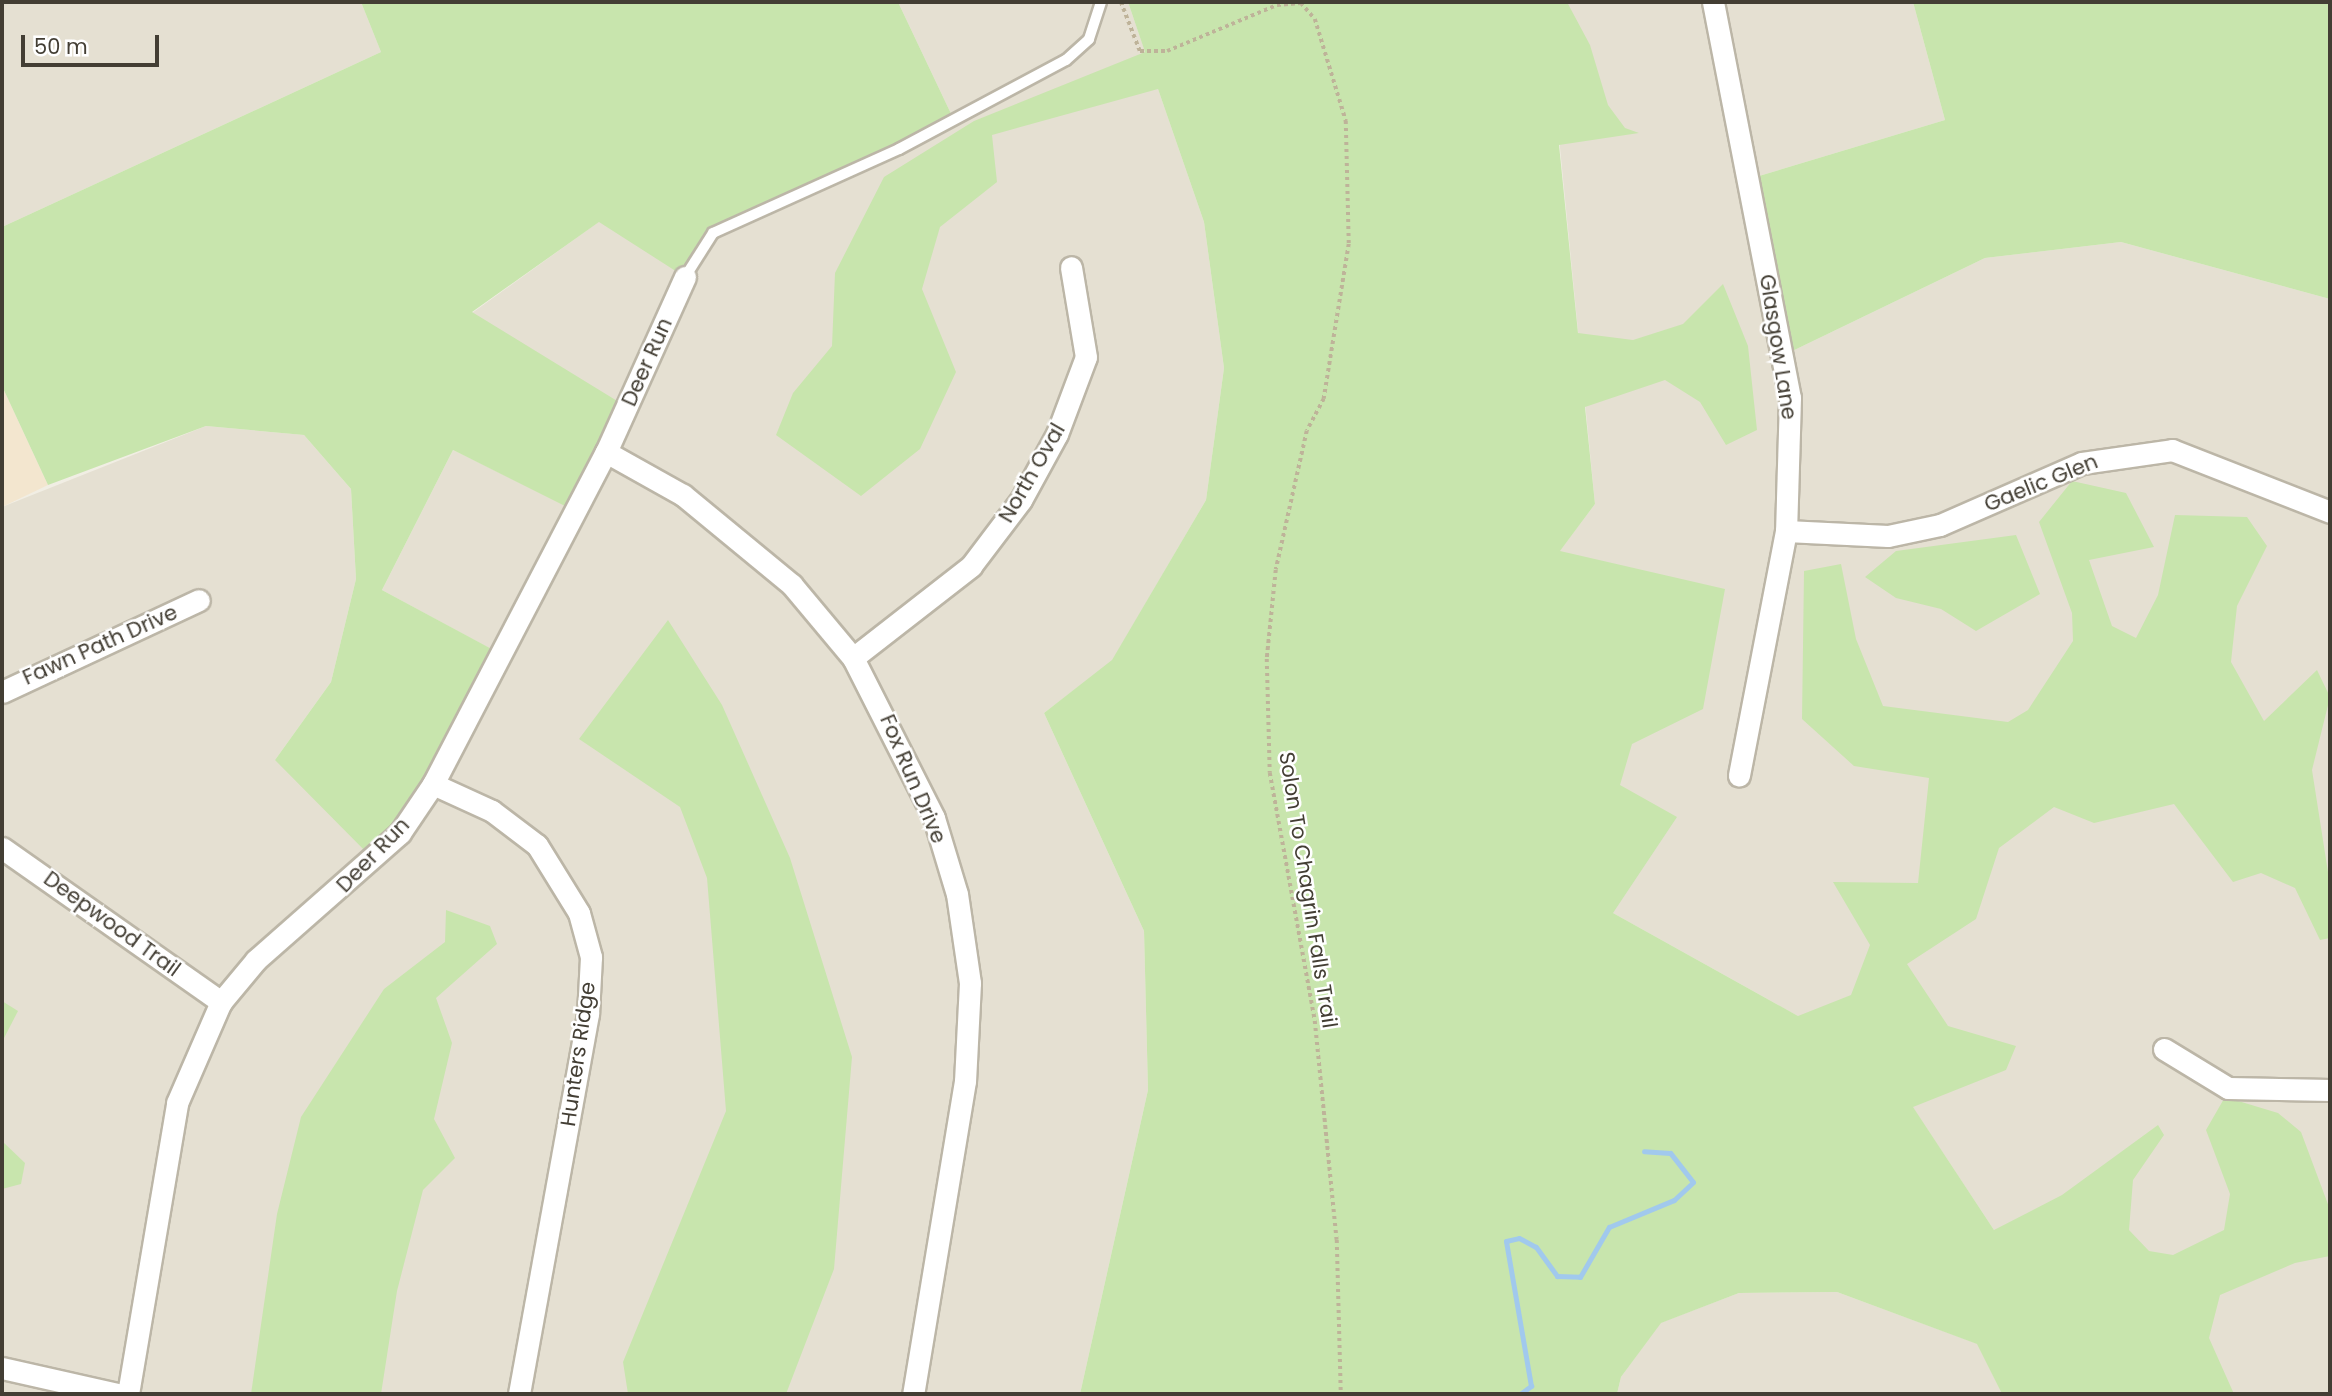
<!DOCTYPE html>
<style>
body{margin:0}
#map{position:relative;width:2332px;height:1396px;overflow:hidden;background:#f1eee4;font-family:Poppins,sans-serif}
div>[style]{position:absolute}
.residential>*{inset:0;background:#e5e0d2}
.commercial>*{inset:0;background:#f3e6cf}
.green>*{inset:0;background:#c8e5ad}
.stream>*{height:5px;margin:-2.5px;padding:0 2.5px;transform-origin:2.5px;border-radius:2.5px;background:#a1c9ed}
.path>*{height:3.5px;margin-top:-1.75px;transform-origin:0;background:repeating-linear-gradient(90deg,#beb399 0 3.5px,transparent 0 7px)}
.roads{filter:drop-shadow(2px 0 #bcb6a7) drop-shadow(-2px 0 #bcb6a7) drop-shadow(0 2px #bcb6a7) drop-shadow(0 -2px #bcb6a7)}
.lane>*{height:10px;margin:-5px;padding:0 5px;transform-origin:5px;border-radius:5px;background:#fff}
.street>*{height:21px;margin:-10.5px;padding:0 10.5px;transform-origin:10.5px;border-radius:10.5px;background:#fff}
span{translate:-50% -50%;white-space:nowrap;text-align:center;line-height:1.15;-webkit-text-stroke:5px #fff;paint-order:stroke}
.street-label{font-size:21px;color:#433e34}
.frame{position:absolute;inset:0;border:4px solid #433e34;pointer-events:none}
.scale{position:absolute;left:21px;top:35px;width:138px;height:32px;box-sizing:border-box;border:4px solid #433e34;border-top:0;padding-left:9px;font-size:21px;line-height:24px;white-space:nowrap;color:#433e34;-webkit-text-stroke:5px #fff;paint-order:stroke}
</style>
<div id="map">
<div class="residential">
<i style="clip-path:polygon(2px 2px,361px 2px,381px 52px,2px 227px)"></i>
<i style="clip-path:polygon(898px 2px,1128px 2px,1204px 222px,1224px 368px,1206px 500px,1112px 661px,1044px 713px,1144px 931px,1148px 1090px,1080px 1394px,2px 1394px,2px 507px,206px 426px,304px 435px,351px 489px,356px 579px,331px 682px,275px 760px,498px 653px,382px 590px,453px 450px,575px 510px,472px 313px,600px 221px,700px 244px,954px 120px)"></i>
<i style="clip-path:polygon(1510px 2px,1913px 2px,1945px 120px,1749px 179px,1782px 356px,1985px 258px,2121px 242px,2330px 299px,2330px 1394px,2170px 1394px,1994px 1230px,1884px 1064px,1559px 883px,1525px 597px,1595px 504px,1555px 97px)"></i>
<i style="clip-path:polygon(1837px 1292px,1978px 1344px,2002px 1394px,1617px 1394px,1621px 1377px,1660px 1323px,1739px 1293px)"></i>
</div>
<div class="commercial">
<i style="clip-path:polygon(2px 386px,48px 485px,2px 507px)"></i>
</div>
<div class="green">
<i style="clip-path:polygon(361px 2px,898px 2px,954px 120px,713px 233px,685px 277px,599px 222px,472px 312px,627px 407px,575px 511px,453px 450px,382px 590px,499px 653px,374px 860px,275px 760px,331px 682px,356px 579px,351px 489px,304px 435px,206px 426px,48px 485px,2px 386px,2px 227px,381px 52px)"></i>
<i style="clip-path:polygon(1128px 2px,1567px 2px,1590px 45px,1608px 105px,1625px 128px,1639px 133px,1559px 145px,1578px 333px,1633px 340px,1683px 324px,1723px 284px,1748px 346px,1757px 430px,1726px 445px,1700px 402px,1665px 380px,1585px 407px,1595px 504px,1560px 551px,1725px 589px,1703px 709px,1632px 744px,1620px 785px,1677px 817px,1613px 913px,1798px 1016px,1851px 995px,1870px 945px,1833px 882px,1918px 883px,1929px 778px,1854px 766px,1802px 719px,1804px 571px,1841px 564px,1856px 639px,1883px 706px,2008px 722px,2028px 710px,2073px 641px,2072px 613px,2039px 522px,2072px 481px,2126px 493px,2154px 547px,2089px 560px,2112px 626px,2136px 638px,2158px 595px,2175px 515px,2247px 517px,2267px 546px,2237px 606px,2231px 662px,2264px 721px,2317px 670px,2330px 697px,2312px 770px,2330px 885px,2330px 938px,2320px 940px,2295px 888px,2261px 873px,2233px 882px,2174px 804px,2094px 823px,2054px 807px,1999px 848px,1976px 919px,1907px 964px,1948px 1026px,2016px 1046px,2006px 1070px,1913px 1107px,1994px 1230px,2062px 1195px,2158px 1125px,2164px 1135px,2133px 1180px,2129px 1230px,2149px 1251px,2173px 1255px,2224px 1230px,2230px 1194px,2206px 1130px,2225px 1097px,2278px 1113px,2301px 1132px,2329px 1207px,2330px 1256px,2295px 1263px,2220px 1295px,2209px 1338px,2234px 1394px,2002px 1394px,1977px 1344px,1837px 1292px,1739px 1293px,1661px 1323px,1621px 1377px,1617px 1394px,1080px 1394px,1148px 1090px,1144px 931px,1044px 713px,1112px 660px,1206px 500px,1224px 368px,1204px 222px,1158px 89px,992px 135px,997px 182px,940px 227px,922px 289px,956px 372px,920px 449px,861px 496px,776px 435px,793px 393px,832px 346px,835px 273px,884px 177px,974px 121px,1145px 52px)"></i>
<i style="clip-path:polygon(1913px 2px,2330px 2px,2330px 299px,2121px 242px,1985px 258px,1782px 356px,1749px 179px,1945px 120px)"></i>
<i style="clip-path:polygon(2016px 535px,2040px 594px,1976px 631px,1941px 609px,1896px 598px,1865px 577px,1896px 551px)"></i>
<i style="clip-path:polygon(668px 620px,722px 705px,790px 858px,852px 1057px,834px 1269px,786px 1394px,628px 1394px,623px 1362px,726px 1111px,707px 878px,680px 807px,579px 739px)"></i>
<i style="clip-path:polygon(446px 910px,490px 926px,497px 944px,436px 998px,452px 1043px,434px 1119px,455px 1158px,423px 1190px,397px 1291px,381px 1394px,251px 1394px,277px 1214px,301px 1117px,384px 989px,445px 942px)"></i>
<i style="clip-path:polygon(2px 1001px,18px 1011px,2px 1042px)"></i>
<i style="clip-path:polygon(2px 1141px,25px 1163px,21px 1184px,2px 1189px)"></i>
</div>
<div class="stream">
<i style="left:1520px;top:1394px;width:14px;rotate:-36deg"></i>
<i style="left:1531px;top:1386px;width:147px;rotate:-99.8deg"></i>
<i style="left:1506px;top:1241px;width:13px;rotate:-13deg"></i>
<i style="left:1519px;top:1238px;width:19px;rotate:28deg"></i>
<i style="left:1536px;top:1247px;width:36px;rotate:54deg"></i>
<i style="left:1557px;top:1276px;width:23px;rotate:2deg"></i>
<i style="left:1580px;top:1277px;width:58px;rotate:-59.9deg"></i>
<i style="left:1609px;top:1227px;width:70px;rotate:-22.6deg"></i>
<i style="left:1674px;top:1200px;width:26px;rotate:-43deg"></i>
<i style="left:1693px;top:1182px;width:37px;rotate:-128deg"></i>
<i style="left:1670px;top:1153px;width:26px;rotate:-176deg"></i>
</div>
<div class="path">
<i style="left:1121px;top:2px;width:53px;rotate:68.8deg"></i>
<i style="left:1140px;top:51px;width:27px"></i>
<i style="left:1167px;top:51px;width:119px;rotate:-22.7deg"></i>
<i style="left:1277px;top:5px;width:24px;rotate:-5deg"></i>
<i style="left:1301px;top:3px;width:21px;rotate:49deg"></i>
<i style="left:1315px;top:19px;width:107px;rotate:73.1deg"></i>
<i style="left:1346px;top:121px;width:123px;rotate:88.6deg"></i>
<i style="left:1349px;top:244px;width:157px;rotate:99.2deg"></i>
<i style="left:1324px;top:399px;width:36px;rotate:118deg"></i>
<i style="left:1307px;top:431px;width:142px;rotate:102.6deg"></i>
<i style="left:1276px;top:570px;width:89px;rotate:95.8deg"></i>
<i style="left:1267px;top:659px;width:114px;rotate:88.5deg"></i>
<i style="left:1270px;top:773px;width:252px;rotate:79.7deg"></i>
<i style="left:1315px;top:1021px;width:220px;rotate:84.3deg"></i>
<i style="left:1337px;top:1240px;width:154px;rotate:88.5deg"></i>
</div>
<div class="roads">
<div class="lane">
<i style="left:685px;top:277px;width:52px;rotate:-57.5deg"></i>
<i style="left:713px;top:233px;width:204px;rotate:-24.3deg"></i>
<i style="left:899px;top:149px;width:189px;rotate:-28.1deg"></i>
<i style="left:1066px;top:60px;width:31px;rotate:-42deg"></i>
<i style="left:1089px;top:39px;width:39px;rotate:-72deg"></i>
</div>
<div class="street">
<i style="left:1713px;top:2px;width:403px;rotate:79deg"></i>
<i style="left:1790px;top:398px;width:133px;rotate:91.7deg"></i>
<i style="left:1786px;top:531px;width:249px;rotate:100.9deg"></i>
<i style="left:606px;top:452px;width:88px;rotate:29.2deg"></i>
<i style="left:683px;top:495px;width:141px;rotate:39.5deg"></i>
<i style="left:792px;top:585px;width:95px;rotate:50.1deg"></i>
<i style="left:853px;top:658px;width:179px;rotate:63.1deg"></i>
<i style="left:934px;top:818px;width:79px;rotate:73.2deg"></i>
<i style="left:957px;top:894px;width:90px;rotate:81.7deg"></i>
<i style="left:970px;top:983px;width:98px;rotate:92.9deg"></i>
<i style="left:965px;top:1081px;width:317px;rotate:99.4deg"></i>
<i style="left:1786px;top:531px;width:102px;rotate:2.8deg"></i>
<i style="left:1888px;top:536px;width:53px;rotate:-11.9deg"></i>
<i style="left:1940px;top:525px;width:155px;rotate:-23.6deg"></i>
<i style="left:2082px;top:463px;width:91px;rotate:-8.2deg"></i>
<i style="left:2172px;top:450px;width:170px;rotate:21.4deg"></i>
<i style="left:853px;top:658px;width:150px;rotate:-37.9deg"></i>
<i style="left:971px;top:566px;width:83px;rotate:-52.9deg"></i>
<i style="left:1021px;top:500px;width:75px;rotate:-61.4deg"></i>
<i style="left:1057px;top:434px;width:82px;rotate:-69.4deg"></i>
<i style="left:1086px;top:357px;width:91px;rotate:-99.5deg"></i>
<i style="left:2px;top:692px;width:217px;rotate:-25deg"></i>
<i style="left:433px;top:784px;width:65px;rotate:24.6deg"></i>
<i style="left:492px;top:811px;width:56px;rotate:37.1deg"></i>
<i style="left:537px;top:845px;width:80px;rotate:58.3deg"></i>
<i style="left:579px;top:913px;width:46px;rotate:74.7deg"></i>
<i style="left:591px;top:957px;width:57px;rotate:93deg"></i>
<i style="left:588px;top:1014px;width:386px;rotate:100.3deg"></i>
<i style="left:2px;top:848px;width:268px;rotate:35.1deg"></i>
<i style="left:2164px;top:1049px;width:75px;rotate:31.4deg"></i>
<i style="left:2228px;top:1088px;width:102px;rotate:1.1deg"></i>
<i style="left:2px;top:1368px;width:118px;rotate:12.7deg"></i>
<i style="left:128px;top:1394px;width:295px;rotate:-80.4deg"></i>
<i style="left:177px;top:1103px;width:110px;rotate:-66.5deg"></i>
<i style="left:221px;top:1002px;width:55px;rotate:-50.2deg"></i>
<i style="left:256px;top:960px;width:192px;rotate:-41.4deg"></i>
<i style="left:400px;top:833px;width:59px;rotate:-56deg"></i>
<i style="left:433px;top:784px;width:374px;rotate:-62.5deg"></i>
<i style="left:606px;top:452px;width:192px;rotate:-65.7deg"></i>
</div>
</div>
<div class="street-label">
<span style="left:1778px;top:347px;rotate:81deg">Glasgow Lane</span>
<span style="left:647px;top:362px;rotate:-66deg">Deer Run</span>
<span style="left:1032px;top:473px;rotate:-60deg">North Oval</span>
<span style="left:2041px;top:483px;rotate:-22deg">Gaelic Glen</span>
<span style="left:100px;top:645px;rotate:-24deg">Fawn Path Drive</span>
<span style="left:913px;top:779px;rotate:67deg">Fox Run Drive</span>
<span style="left:373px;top:855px;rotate:-46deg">Deer Run</span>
<span style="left:1308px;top:890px;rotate:81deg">Solon To Chagrin Falls Trail</span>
<span style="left:112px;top:924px;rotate:36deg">Deepwood Trail</span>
<span style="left:578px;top:1054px;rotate:-82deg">Hunters Ridge</span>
</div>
<div class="frame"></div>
<div class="scale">50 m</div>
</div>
